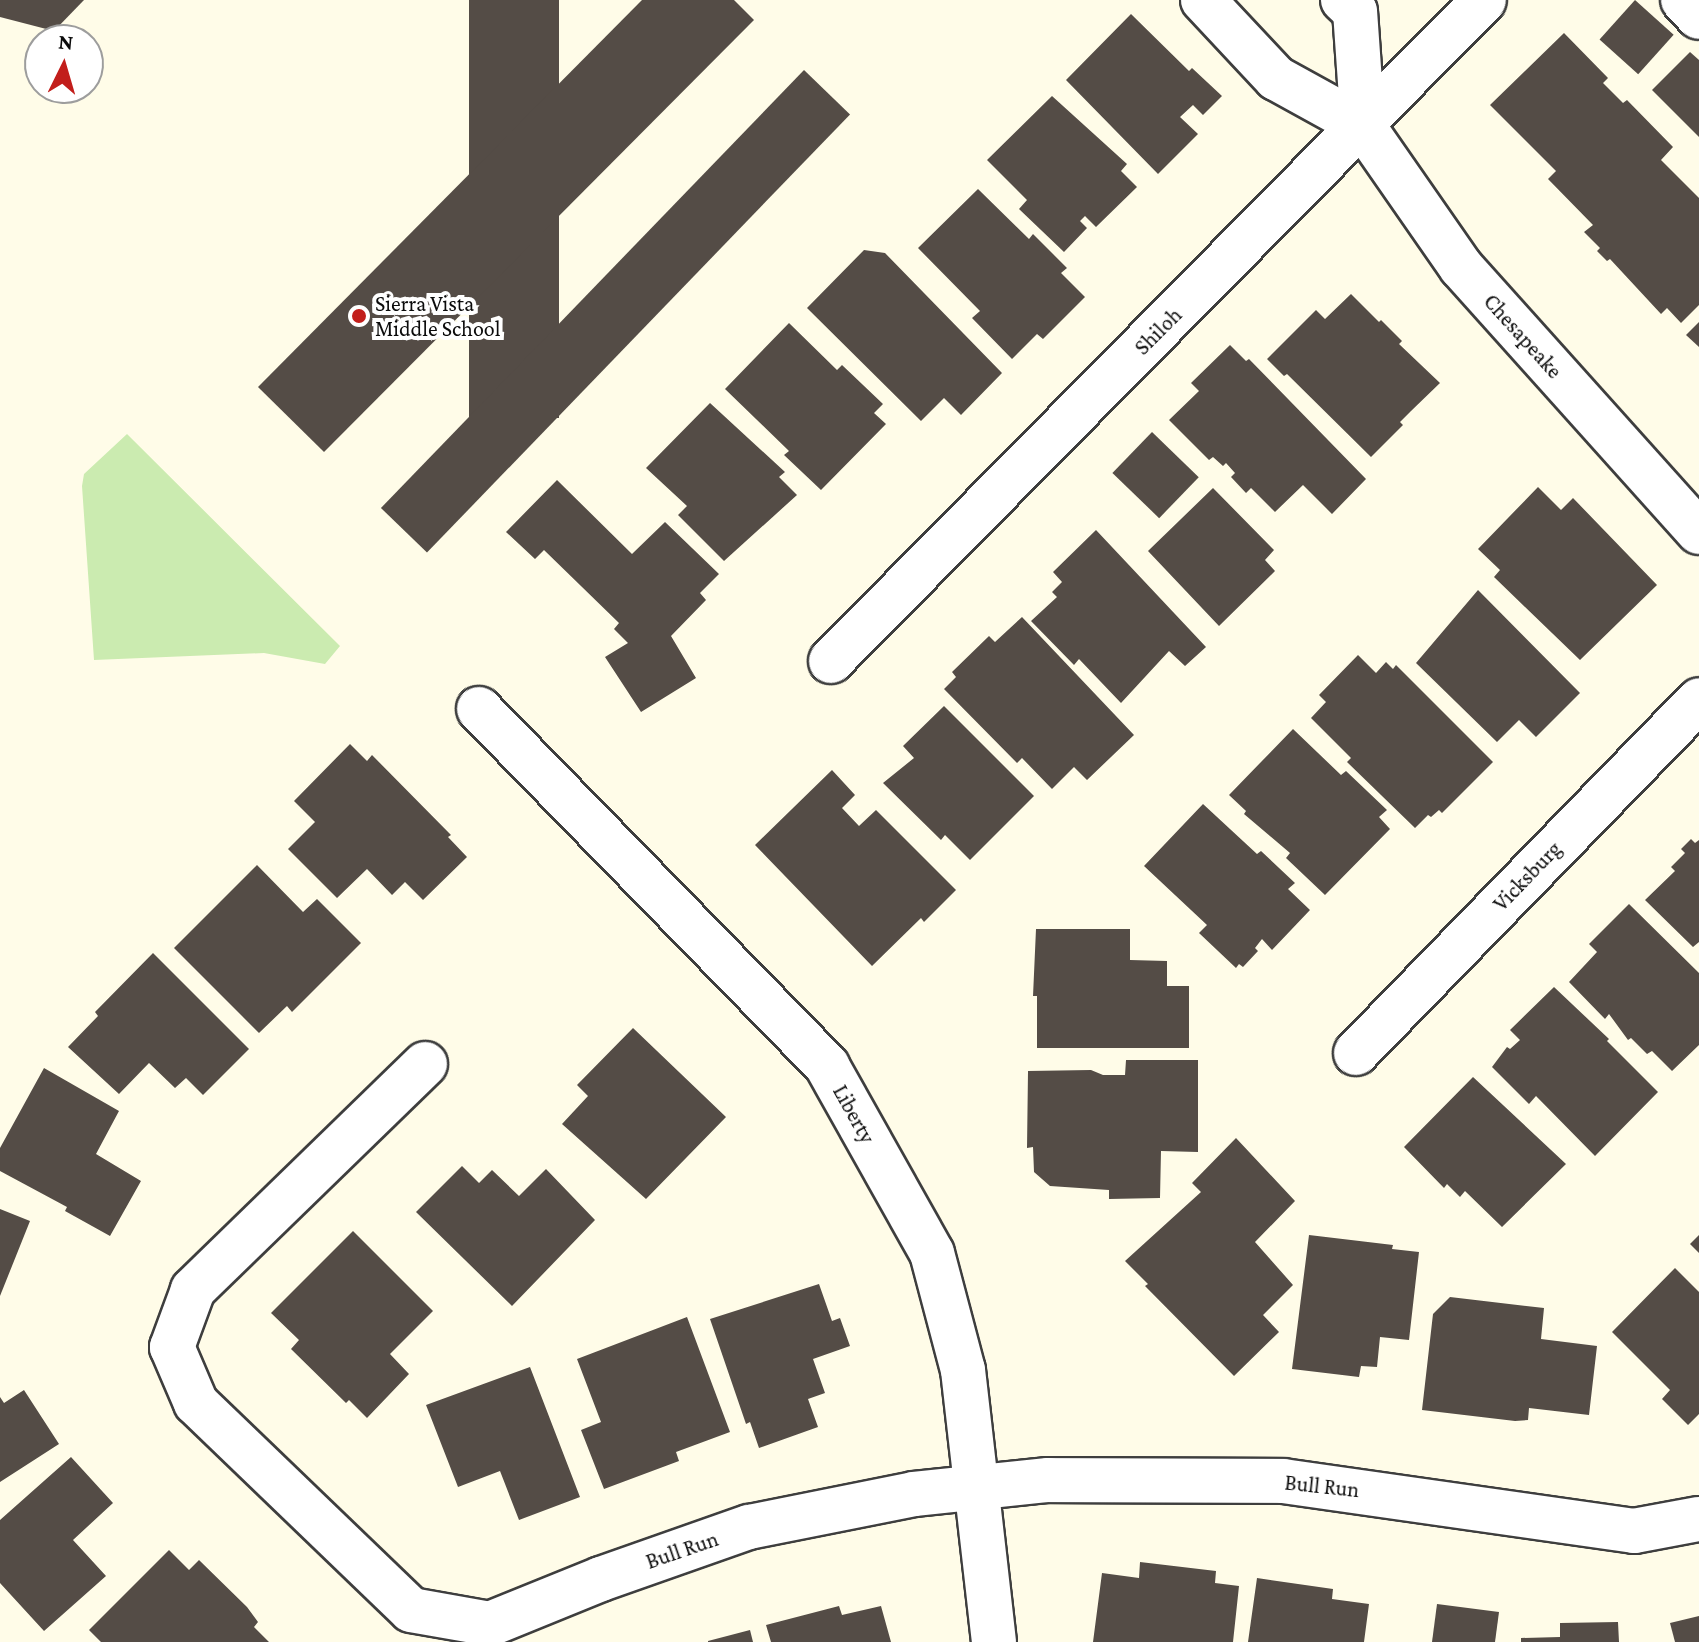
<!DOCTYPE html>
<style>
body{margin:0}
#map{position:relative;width:1699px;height:1642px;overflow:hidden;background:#fffce8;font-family:"Crimson Pro",serif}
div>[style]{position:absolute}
.green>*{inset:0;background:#cbebb0}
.building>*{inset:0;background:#544c46;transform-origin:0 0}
.roads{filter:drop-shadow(2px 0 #3e3e3e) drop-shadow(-2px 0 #3e3e3e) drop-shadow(0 2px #3e3e3e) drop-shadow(0 -2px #3e3e3e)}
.street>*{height:44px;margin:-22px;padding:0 22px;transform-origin:22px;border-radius:22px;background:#fff}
.dots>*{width:22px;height:22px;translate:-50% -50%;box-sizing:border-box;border:4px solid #fff;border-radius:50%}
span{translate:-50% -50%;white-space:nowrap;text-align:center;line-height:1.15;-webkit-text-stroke:8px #fff;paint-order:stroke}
.poi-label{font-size:22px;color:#0b0b0b}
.left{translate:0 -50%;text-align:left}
.street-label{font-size:22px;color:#0b0b0b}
.north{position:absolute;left:24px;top:24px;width:80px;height:80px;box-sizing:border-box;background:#fff;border:2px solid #9d9d9d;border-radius:50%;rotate:5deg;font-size:22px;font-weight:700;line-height:32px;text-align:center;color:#0b0b0b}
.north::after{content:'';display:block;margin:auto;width:28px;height:36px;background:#c21e1b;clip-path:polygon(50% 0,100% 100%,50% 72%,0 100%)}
</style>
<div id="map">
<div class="green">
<i style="clip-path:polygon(127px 434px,340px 646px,325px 664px,264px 653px,94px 660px,82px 486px,84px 474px)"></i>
</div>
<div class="building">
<i style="clip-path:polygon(0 0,84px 0,54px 31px,0 17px)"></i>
<i style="left:469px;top:0;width:90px;height:418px"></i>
<i style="clip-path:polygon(642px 0,734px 0,754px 20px,324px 452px,258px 387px)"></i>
<i style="left:1635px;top:0;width:52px;height:53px;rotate:42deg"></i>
<i style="clip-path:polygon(1131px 14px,1189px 71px,1192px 68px,1222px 96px,1203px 115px,1193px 105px,1180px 117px,1198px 134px,1158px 174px,1066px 80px)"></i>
<i style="clip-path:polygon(1564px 33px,1608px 78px,1603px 83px,1623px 103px,1627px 100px,1673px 147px,1661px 160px,1699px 198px,1699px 305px,1681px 323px,1667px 308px,1661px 314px,1610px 259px,1607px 261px,1597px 251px,1600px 248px,1584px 232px,1593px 225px,1548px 179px,1556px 171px,1490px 105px)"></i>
<i style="clip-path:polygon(1690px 52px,1699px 60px,1699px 137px,1652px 90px)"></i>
<i style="left:804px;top:70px;width:64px;height:609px;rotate:44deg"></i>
<i style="clip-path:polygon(1052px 96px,1127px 164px,1121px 171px,1137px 187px,1096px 227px,1085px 216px,1080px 221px,1087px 228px,1064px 252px,1019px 209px,1027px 200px,987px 160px)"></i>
<i style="clip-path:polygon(978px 189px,1029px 239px,1033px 234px,1067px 268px,1061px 273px,1085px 297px,1043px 339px,1037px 334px,1012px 359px,972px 318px,980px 311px,918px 248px)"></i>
<i style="clip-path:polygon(864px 250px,885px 253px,1002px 373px,961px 415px,944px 398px,921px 421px,807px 308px)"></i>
<i style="clip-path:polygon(1351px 294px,1379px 322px,1381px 320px,1402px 341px,1399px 344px,1440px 383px,1411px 411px,1400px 422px,1403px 425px,1371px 457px,1287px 374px,1284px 376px,1267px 359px,1316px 310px,1325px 319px)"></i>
<i style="clip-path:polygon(1699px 322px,1699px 347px,1686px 335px)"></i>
<i style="clip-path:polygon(789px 323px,837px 370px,842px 365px,883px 404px,874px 413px,886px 424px,821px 490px,784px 455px,789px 451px,725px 389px)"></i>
<i style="clip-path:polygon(1230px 345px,1246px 361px,1249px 359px,1366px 479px,1332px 514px,1303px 485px,1275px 512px,1251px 488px,1246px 493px,1231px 477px,1235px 473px,1226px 463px,1223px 466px,1213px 457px,1209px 460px,1169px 420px,1199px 391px,1191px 383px)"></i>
<i style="clip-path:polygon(710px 403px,785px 472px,779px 477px,797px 495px,724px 561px,678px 515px,687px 506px,646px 468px)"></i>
<i style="left:1152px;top:432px;width:65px;height:57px;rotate:44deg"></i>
<i style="clip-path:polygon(557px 480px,632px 554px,665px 522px,719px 574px,700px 593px,706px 600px,671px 636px,696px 678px,641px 712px,605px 657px,628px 643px,614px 629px,619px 623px,544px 550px,535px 559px,506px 532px)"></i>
<i style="clip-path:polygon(1538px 487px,1561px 510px,1573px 498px,1657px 585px,1580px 660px,1494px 577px,1500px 570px,1478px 549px)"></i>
<i style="clip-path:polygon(1213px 488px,1274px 550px,1265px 560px,1275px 571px,1219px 626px,1148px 551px)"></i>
<i style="clip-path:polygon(1096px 530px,1206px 647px,1185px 666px,1169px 651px,1121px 703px,1079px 659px,1074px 665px,1031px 621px,1057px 597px,1052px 592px,1062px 582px,1053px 572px)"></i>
<i style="clip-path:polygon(1478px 590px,1580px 693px,1536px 737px,1519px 720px,1497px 742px,1416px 663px)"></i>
<i style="clip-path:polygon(1022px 617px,1134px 735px,1087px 780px,1074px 767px,1052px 789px,1022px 758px,1017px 763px,944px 689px,956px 677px,952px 672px,989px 636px,995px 642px)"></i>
<i style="clip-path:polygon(1358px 655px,1376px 673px,1386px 662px,1393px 669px,1396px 665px,1493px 762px,1442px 813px,1439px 810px,1431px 817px,1428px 815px,1415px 828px,1347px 762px,1351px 758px,1311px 718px,1326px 702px,1319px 695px)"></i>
<i style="clip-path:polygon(944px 706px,1034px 796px,970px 860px,945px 835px,941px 840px,883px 783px,914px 758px,903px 746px)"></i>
<i style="clip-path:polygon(1293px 729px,1341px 775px,1346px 771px,1387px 810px,1379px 817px,1390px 829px,1325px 895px,1286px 858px,1290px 853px,1244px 814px,1246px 811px,1229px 795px)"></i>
<i style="clip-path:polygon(350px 744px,367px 761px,372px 755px,451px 835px,448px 837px,467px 857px,423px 900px,405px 882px,392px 895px,367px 869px,337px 898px,288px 849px,315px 822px,294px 801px)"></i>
<i style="clip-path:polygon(832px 770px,855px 795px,842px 808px,859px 826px,876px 810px,956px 890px,924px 922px,921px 918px,872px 966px,755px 845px)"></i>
<i style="clip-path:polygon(1203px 804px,1257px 854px,1261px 851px,1295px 883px,1288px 889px,1310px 910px,1272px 950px,1262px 939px,1255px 948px,1258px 951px,1243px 967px,1239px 964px,1236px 968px,1199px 933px,1207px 925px,1144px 866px)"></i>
<i style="clip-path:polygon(1691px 839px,1695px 843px,1699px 840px,1699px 942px,1693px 947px,1645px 900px,1675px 871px,1671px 867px,1685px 853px,1681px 849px)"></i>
<i style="clip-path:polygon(257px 865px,303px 912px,317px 899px,361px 943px,292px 1012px,287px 1006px,259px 1033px,174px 948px)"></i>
<i style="clip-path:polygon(1629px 904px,1699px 973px,1699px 1045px,1672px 1071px,1652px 1051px,1647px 1054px,1631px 1038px,1628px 1040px,1609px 1014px,1605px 1019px,1569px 982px,1597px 952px,1589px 944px)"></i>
<i style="clip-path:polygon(1036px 929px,1130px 929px,1130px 960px,1167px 961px,1167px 986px,1189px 986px,1189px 1048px,1037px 1048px,1037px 996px,1033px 996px)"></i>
<i style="clip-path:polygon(153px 953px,249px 1049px,203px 1095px,186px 1078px,175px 1088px,149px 1063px,119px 1094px,68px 1047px,98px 1016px,95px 1012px)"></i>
<i style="clip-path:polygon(1554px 987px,1609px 1039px,1607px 1041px,1658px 1092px,1595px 1156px,1536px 1096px,1529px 1104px,1492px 1067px,1507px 1047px,1510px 1049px,1520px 1040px,1510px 1030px)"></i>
<i style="clip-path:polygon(633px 1028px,726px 1117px,646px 1199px,562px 1124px,588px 1096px,577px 1085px)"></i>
<i style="clip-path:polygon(1126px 1060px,1198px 1060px,1198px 1152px,1161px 1151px,1160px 1198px,1109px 1199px,1109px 1190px,1050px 1186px,1034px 1172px,1033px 1147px,1027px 1148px,1028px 1071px,1091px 1070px,1103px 1075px,1125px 1075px)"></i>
<i style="clip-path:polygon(44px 1068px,119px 1111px,96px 1154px,141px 1181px,110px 1236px,65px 1211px,67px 1207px,0 1171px,0 1148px)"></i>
<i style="clip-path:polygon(1473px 1077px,1566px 1164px,1502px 1227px,1465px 1191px,1460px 1197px,1447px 1184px,1444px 1188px,1404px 1147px)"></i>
<i style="clip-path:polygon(1236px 1138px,1295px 1201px,1255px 1242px,1293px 1285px,1263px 1315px,1279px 1332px,1234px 1376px,1145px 1286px,1148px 1284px,1125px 1261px,1201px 1192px,1192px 1183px)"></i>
<i style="clip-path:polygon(462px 1166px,479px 1183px,492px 1170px,519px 1196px,546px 1169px,595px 1220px,512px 1306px,416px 1212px)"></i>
<i style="clip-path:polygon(0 1209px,30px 1221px,0 1296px)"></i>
<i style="clip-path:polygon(353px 1231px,433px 1311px,390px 1354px,409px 1374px,367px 1418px,349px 1400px,346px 1403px,291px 1349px,299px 1340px,271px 1313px)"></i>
<i style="clip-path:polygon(1309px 1235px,1393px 1245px,1392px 1249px,1419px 1252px,1409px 1340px,1380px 1337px,1377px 1367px,1361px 1366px,1359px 1377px,1292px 1369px)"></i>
<i style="clip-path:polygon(1699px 1235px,1699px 1253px,1690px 1244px)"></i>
<i style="clip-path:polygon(1675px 1268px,1699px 1292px,1699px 1414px,1688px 1425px,1662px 1399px,1670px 1390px,1612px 1332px)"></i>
<i style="clip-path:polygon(819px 1284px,832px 1321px,840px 1318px,850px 1346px,813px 1359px,825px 1393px,808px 1399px,818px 1427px,759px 1448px,750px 1422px,746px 1424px,710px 1319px)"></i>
<i style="clip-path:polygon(1450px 1297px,1544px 1308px,1541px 1339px,1597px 1346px,1589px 1415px,1529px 1408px,1528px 1420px,1515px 1421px,1422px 1410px,1433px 1314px)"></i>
<i style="clip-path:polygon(687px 1317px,730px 1432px,676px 1452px,679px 1461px,604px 1489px,581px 1430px,601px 1422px,577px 1359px)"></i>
<i style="clip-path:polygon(530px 1367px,580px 1497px,519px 1520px,500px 1471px,458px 1487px,426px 1405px)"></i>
<i style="clip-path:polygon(24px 1390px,59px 1444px,0 1482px,0 1397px,4px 1403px)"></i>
<i style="clip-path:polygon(71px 1457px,113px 1503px,73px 1540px,106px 1576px,44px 1631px,0 1583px,0 1520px)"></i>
<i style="clip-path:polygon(169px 1550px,189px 1570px,199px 1560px,247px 1607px,258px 1622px,254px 1627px,269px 1642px,101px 1642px,89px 1630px)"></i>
<i style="clip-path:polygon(1140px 1562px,1216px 1571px,1215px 1583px,1239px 1586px,1233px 1642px,1093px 1642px,1102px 1573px,1139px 1578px)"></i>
<i style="clip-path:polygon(1257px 1578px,1333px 1589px,1332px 1599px,1369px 1604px,1364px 1642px,1248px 1642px)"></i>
<i style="clip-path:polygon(1437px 1604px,1499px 1612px,1495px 1642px,1432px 1642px)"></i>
<i style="clip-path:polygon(839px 1606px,842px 1615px,881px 1606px,891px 1642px,771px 1642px,766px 1625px)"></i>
<i style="clip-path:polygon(1699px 1616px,1699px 1642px,1675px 1642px,1670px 1623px)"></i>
<i style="clip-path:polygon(1618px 1622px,1619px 1642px,1521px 1642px,1521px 1638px,1560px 1637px,1560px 1623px)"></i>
<i style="clip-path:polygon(750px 1630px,753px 1642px,708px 1642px,708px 1641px)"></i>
</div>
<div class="roads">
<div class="street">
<i style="left:1203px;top:0;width:107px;rotate:46.9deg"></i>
<i style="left:1276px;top:78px;width:99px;rotate:28.9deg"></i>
<i style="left:1363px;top:126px;width:172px;rotate:55.2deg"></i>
<i style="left:1461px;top:267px;width:356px;rotate:48.1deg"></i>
<i style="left:1343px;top:0;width:16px;rotate:43deg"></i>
<i style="left:1355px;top:11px;width:115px;rotate:86deg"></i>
<i style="left:1683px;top:0;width:23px;rotate:47deg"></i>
<i style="left:831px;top:661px;width:929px;rotate:-45.35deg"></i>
<i style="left:479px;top:709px;width:499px;rotate:45.7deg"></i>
<i style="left:827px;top:1066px;width:214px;rotate:60.7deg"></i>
<i style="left:932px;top:1253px;width:121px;rotate:75.2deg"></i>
<i style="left:963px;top:1370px;width:274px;rotate:83.5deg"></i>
<i style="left:1356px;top:1053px;width:492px;rotate:-45.8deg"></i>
<i style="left:425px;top:1064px;width:324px;rotate:135.8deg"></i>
<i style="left:193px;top:1290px;width:61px;rotate:110.2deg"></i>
<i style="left:172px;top:1347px;width:61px;rotate:66.8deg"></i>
<i style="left:196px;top:1403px;width:298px;rotate:43.9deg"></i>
<i style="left:411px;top:1610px;width:80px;rotate:10deg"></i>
<i style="left:490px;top:1624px;width:120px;rotate:-22.1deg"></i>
<i style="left:601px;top:1579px;width:157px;rotate:-19.4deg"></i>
<i style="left:749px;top:1527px;width:168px;rotate:-11.3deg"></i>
<i style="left:914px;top:1494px;width:135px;rotate:-6deg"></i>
<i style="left:1048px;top:1480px;width:235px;rotate:0.2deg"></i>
<i style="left:1283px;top:1481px;width:355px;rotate:8.1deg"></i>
<i style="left:1634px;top:1531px;width:66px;rotate:-10.5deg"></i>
</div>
</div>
<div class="dots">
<i style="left:359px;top:316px;background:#c21e1b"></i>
</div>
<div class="poi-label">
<span class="left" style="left:375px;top:316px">Sierra Vista<br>Middle School</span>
</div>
<div class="street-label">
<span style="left:1158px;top:331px;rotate:-45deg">Shiloh</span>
<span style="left:1523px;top:336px;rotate:48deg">Chesapeake</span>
<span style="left:1527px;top:876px;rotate:-46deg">Vicksburg</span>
<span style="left:854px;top:1114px;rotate:61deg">Liberty</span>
<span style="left:1322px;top:1486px;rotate:6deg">Bull Run</span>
<span style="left:682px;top:1550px;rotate:-19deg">Bull Run</span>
</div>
<div class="north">N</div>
</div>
